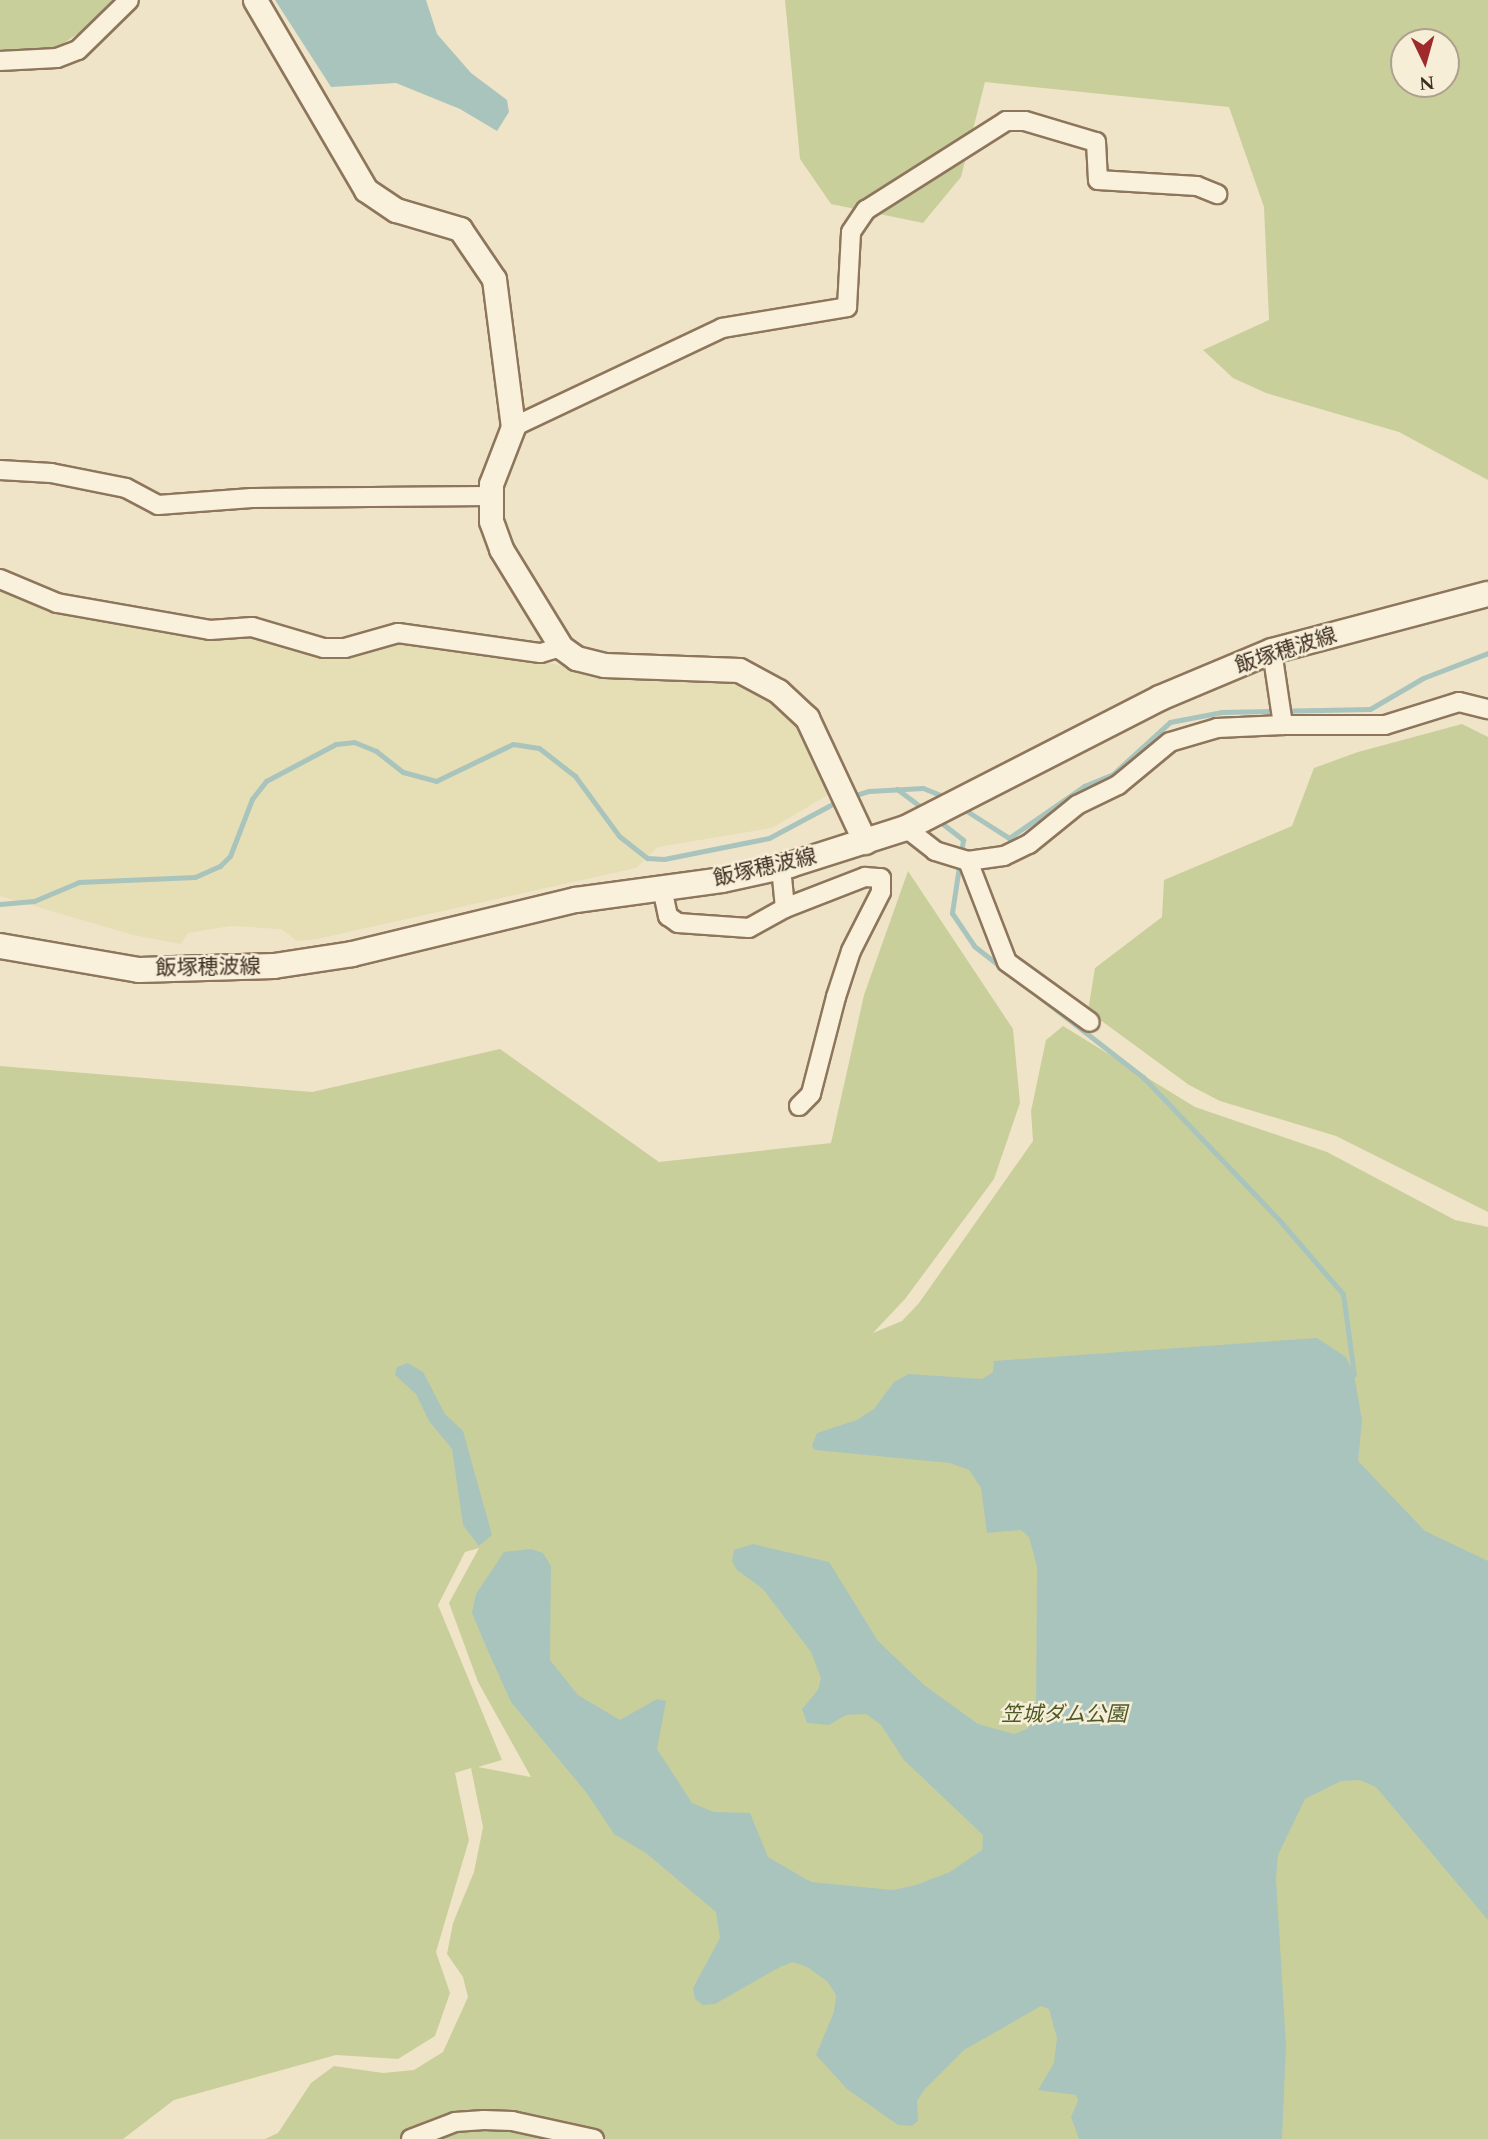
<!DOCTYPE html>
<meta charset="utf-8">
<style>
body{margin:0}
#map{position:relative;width:1488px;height:2139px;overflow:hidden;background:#f0e4c8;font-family:Spectral,"Noto Sans JP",serif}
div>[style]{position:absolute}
.farmland>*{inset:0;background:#e6deb5}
.green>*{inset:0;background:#c9cf9b}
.water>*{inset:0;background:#a9c4bc}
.stream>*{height:5px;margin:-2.5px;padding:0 2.5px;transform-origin:2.5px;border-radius:2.5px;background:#a9c4bc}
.roads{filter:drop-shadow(2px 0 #8d765c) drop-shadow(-2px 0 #8d765c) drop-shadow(0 2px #8d765c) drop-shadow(0 -2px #8d765c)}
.minor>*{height:18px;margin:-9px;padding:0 9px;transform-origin:9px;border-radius:9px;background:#faf1dc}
.tertiary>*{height:23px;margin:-11.5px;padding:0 11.5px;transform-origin:11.5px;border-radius:11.5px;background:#faf1dc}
.secondary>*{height:24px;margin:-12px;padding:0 12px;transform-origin:12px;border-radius:12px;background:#faf1dc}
span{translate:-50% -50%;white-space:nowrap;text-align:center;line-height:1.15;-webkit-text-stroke:5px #f7eed8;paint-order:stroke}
.street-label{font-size:21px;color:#3d2e20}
.park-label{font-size:21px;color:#4d5a26;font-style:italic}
.north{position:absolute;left:1390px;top:28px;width:70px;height:70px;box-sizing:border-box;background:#f7eed8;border:2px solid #ada18e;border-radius:50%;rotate:175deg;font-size:19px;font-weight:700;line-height:28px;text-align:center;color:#3d2e20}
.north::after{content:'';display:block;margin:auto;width:24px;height:32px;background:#9e2a2b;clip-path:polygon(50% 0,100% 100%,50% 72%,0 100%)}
</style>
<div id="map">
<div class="farmland">
<i style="clip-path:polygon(0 591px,59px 610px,217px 635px,277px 638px,327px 652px,367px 652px,396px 639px,452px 644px,606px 674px,740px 681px,787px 711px,807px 737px,833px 792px,772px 828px,658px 847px,636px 868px,317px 939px,297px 941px,281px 929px,231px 926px,188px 933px,181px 944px,133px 935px,0 896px)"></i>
</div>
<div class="green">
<i style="clip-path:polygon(0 0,113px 0,95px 22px,58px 47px,14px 54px,0 52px)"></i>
<i style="clip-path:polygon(evenodd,785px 0,1488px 0,1488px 480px,1399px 432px,1266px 393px,1233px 378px,1203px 350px,1269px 320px,1264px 207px,1229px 107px,985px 82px,961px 177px,923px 223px,831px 204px,800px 159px,785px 0,1404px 42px,1446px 42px,1446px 84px,1404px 84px,1404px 42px)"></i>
<i style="clip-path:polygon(1462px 724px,1488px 737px,1488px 1212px,1336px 1136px,1220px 1101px,1189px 1085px,1088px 1011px,1095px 968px,1162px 917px,1164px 880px,1292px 826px,1314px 768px,1358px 752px)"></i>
<i style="clip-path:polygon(evenodd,908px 871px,1013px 1029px,1020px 1103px,994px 1179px,905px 1299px,873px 1333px,902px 1321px,919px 1303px,1033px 1141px,1031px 1111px,1046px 1040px,1063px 1026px,1195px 1107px,1327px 1152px,1455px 1220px,1488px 1227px,1488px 2139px,265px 2139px,278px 2133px,311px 2083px,334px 2066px,383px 2073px,414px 2070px,443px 2052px,468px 1997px,463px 1977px,447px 1954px,453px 1923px,474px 1872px,483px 1827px,471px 1768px,455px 1773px,469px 1840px,436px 1952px,450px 1993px,435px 2036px,398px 2059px,336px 2055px,174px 2100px,123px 2139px,0 2139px,0 1066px,312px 1092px,500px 1049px,659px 1162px,831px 1143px,864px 995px,908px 871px,479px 1548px,449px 1603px,478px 1682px,531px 1777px,478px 1767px,502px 1760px,438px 1605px,465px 1552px,479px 1548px)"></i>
</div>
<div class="water">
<i style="clip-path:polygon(275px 0,426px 0,437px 34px,471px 73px,507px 100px,509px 112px,497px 131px,460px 109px,396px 83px,331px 87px)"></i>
<i style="clip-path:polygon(1317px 1338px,1346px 1357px,1354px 1374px,1362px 1420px,1358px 1461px,1425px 1531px,1488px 1561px,1488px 1920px,1376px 1787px,1360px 1780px,1341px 1781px,1305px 1799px,1278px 1855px,1276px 1878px,1286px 2045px,1282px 2139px,1079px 2139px,1071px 2117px,1078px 2101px,1076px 2095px,1038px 2090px,1054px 2063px,1057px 2038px,1049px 2009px,1041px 2006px,964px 2050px,925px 2089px,917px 2101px,918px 2121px,912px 2126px,898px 2125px,847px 2089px,816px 2055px,834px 2012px,836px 1995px,827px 1981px,807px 1967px,793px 1962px,780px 1967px,715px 2004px,703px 2005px,695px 1999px,693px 1988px,720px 1938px,716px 1912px,646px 1853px,614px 1834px,586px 1792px,511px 1702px,485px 1644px,472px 1613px,476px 1594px,504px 1552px,531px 1549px,543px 1553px,551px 1566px,550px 1660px,578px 1695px,620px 1720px,657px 1699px,666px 1701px,657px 1749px,692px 1803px,714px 1812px,750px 1813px,768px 1857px,811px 1882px,893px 1890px,916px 1885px,950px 1872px,982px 1850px,983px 1835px,904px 1760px,881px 1725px,866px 1714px,846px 1715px,829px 1725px,807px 1723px,802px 1709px,818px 1690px,821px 1678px,811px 1652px,763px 1589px,737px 1570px,732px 1561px,734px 1550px,753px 1544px,829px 1562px,878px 1641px,924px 1685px,978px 1724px,1014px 1734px,1027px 1729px,1036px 1718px,1037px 1567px,1029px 1537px,1021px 1530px,987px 1533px,981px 1488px,969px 1470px,950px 1463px,815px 1450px,812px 1446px,817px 1433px,857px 1420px,874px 1409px,894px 1382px,909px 1374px,982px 1379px,993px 1372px,994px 1361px)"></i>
<i style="clip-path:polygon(408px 1363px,423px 1372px,445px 1414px,463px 1431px,492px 1535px,479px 1546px,463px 1525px,452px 1449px,429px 1421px,416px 1394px,395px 1375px,397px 1367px)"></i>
</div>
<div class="stream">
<i style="left:897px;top:789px;width:35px;rotate:37deg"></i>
<i style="left:849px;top:797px;width:21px;rotate:-17deg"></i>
<i style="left:869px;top:791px;width:54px;rotate:-3.2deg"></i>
<i style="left:923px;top:788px;width:27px;rotate:22deg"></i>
<i style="left:962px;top:808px;width:56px;rotate:32.6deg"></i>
<i style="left:1009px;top:838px;width:91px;rotate:-34.7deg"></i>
<i style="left:1084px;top:786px;width:31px;rotate:-22deg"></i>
<i style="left:1113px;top:774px;width:77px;rotate:-42.4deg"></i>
<i style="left:1170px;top:722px;width:53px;rotate:-10.9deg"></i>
<i style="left:1222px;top:712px;width:148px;rotate:-1.2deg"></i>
<i style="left:1370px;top:709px;width:61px;rotate:-30.3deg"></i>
<i style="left:1423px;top:678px;width:70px;rotate:-21deg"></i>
<i style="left:939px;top:821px;width:31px;rotate:38deg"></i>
<i style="left:963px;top:840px;width:74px;rotate:98.6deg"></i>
<i style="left:952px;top:913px;width:40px;rotate:56deg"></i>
<i style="left:974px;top:946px;width:214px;rotate:37.8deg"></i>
<i style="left:1143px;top:1077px;width:199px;rotate:46.4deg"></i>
<i style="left:1280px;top:1221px;width:96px;rotate:49.2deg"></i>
<i style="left:1343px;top:1294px;width:81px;rotate:82.2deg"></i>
<i style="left:0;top:904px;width:34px;rotate:-5deg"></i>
<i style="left:34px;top:901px;width:49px;rotate:-22.9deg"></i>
<i style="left:79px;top:882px;width:116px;rotate:-2.5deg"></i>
<i style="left:195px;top:877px;width:27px;rotate:-24deg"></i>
<i style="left:220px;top:866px;width:14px;rotate:-45deg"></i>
<i style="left:230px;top:856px;width:61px;rotate:-68.9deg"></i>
<i style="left:252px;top:799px;width:23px;rotate:-52deg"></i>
<i style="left:266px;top:781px;width:79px;rotate:-27.9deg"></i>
<i style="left:336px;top:744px;width:18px;rotate:-6deg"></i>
<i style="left:354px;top:742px;width:24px;rotate:22deg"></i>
<i style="left:376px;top:751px;width:34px;rotate:38deg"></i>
<i style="left:403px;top:772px;width:34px;rotate:15deg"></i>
<i style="left:436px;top:781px;width:85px;rotate:-25.7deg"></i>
<i style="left:513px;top:744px;width:26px;rotate:9deg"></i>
<i style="left:539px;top:748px;width:46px;rotate:37.9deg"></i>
<i style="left:575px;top:776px;width:74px;rotate:53.7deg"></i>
<i style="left:619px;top:836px;width:36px;rotate:38deg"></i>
<i style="left:647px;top:858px;width:17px;rotate:3deg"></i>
<i style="left:664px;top:859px;width:107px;rotate:-11.3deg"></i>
<i style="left:769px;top:838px;width:81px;rotate:-28.2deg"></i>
</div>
<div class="roads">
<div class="minor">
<i style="left:0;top:61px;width:57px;rotate:-3deg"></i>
<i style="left:57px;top:58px;width:22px;rotate:-21deg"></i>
<i style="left:78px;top:50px;width:71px;rotate:-44.4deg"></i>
<i style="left:513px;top:427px;width:231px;rotate:-25.3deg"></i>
<i style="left:722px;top:328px;width:127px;rotate:-9.5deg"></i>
<i style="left:847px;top:307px;width:75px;rotate:-86.9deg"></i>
<i style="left:851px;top:232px;width:27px;rotate:-56deg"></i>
<i style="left:866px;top:210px;width:166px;rotate:-32.4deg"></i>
<i style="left:1006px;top:121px;width:19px"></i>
<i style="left:1025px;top:121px;width:74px;rotate:16.5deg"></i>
<i style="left:1096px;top:142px;width:38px;rotate:87deg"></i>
<i style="left:1098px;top:180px;width:99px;rotate:3.5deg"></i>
<i style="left:1197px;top:186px;width:22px;rotate:22deg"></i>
<i style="left:0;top:470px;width:51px;rotate:3.4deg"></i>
<i style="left:51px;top:473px;width:76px;rotate:11.3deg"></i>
<i style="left:126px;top:488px;width:36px;rotate:28deg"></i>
<i style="left:158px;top:505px;width:94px;rotate:-4.3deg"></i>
<i style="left:252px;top:498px;width:237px;rotate:-0.5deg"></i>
<i style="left:0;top:579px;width:62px;rotate:22.8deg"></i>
<i style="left:57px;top:603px;width:155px;rotate:10deg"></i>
<i style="left:210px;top:630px;width:42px;rotate:-4.1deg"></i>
<i style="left:252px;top:627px;width:75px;rotate:16.3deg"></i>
<i style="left:324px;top:648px;width:21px"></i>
<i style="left:345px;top:648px;width:55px;rotate:-15.8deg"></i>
<i style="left:398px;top:633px;width:144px;rotate:8deg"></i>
<i style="left:541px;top:653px;width:21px;rotate:-17deg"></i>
<i style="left:1272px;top:651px;width:75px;rotate:81.5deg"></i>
<i style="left:1283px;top:725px;width:102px"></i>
<i style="left:1385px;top:725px;width:77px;rotate:-17.3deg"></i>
<i style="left:1459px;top:702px;width:30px;rotate:14deg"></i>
<i style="left:906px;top:828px;width:37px;rotate:38deg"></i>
<i style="left:935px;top:851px;width:34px;rotate:17deg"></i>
<i style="left:968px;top:861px;width:108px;rotate:68.9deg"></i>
<i style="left:1007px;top:962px;width:102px;rotate:35.9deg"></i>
<i style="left:968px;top:861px;width:36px;rotate:-8deg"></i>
<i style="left:1004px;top:856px;width:28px;rotate:-26deg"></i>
<i style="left:1029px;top:844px;width:62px;rotate:-39.1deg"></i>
<i style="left:1077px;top:805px;width:46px;rotate:-26deg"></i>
<i style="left:1118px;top:785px;width:67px;rotate:-39.6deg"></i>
<i style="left:1170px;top:742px;width:49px;rotate:-16.6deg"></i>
<i style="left:1217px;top:728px;width:66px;rotate:-2.6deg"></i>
<i style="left:662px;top:888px;width:29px;rotate:78deg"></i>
<i style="left:668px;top:916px;width:12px;rotate:35deg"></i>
<i style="left:678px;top:923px;width:71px;rotate:4deg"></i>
<i style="left:749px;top:928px;width:41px;rotate:-29.1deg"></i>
<i style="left:785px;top:908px;width:41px;rotate:-95.6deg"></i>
<i style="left:785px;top:908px;width:86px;rotate:-21.2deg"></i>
<i style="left:865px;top:877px;width:16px;rotate:4deg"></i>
<i style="left:881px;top:878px;width:14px;rotate:90deg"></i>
<i style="left:881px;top:892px;width:66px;rotate:117deg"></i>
<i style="left:851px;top:951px;width:48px;rotate:108.1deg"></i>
<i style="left:836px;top:997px;width:100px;rotate:104.5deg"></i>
<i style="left:811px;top:1094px;width:17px;rotate:135deg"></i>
<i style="left:411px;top:2139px;width:47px;rotate:-21.1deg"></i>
<i style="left:455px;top:2122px;width:29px;rotate:-4deg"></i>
<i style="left:484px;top:2120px;width:28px;rotate:2deg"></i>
<i style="left:512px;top:2121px;width:84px;rotate:12.4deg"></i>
</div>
<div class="tertiary">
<i style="left:255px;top:0;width:220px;rotate:59.7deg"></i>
<i style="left:366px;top:190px;width:36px;rotate:34deg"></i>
<i style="left:396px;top:210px;width:67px;rotate:16.5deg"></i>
<i style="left:460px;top:229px;width:60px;rotate:55.8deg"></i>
<i style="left:494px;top:279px;width:149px;rotate:82.7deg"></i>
<i style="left:513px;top:427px;width:61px;rotate:111.1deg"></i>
<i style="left:491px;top:484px;width:37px;rotate:90deg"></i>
<i style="left:491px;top:521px;width:30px;rotate:70deg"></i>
<i style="left:501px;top:549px;width:115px;rotate:58.5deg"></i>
<i style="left:561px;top:647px;width:19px;rotate:36deg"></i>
<i style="left:576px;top:658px;width:29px;rotate:14deg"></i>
<i style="left:604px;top:665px;width:135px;rotate:2.1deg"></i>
<i style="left:739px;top:670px;width:44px;rotate:28.3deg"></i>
<i style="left:778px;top:691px;width:40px;rotate:43deg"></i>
<i style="left:807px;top:718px;width:137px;rotate:64.9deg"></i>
</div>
<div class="secondary">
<i style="left:0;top:946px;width:141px;rotate:9.8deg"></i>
<i style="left:139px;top:970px;width:135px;rotate:-1.7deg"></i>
<i style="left:274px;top:966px;width:79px;rotate:-8.7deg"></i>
<i style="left:352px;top:954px;width:230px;rotate:-13.6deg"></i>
<i style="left:576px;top:900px;width:147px;rotate:-7.8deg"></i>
<i style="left:722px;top:880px;width:70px;rotate:-12.4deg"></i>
<i style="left:790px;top:865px;width:122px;rotate:-17.7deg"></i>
<i style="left:906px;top:828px;width:285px;rotate:-27.1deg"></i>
<i style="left:1160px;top:698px;width:121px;rotate:-22.8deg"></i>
<i style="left:1272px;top:651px;width:223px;rotate:-14.8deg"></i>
</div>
</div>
<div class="street-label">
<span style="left:1286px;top:651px;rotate:-18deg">飯塚穂波線</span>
<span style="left:765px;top:868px;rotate:-13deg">飯塚穂波線</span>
<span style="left:208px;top:968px;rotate:-1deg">飯塚穂波線</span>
</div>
<div class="park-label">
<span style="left:1064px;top:1715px">笠城ダム公園</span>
</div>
<div class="north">N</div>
</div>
